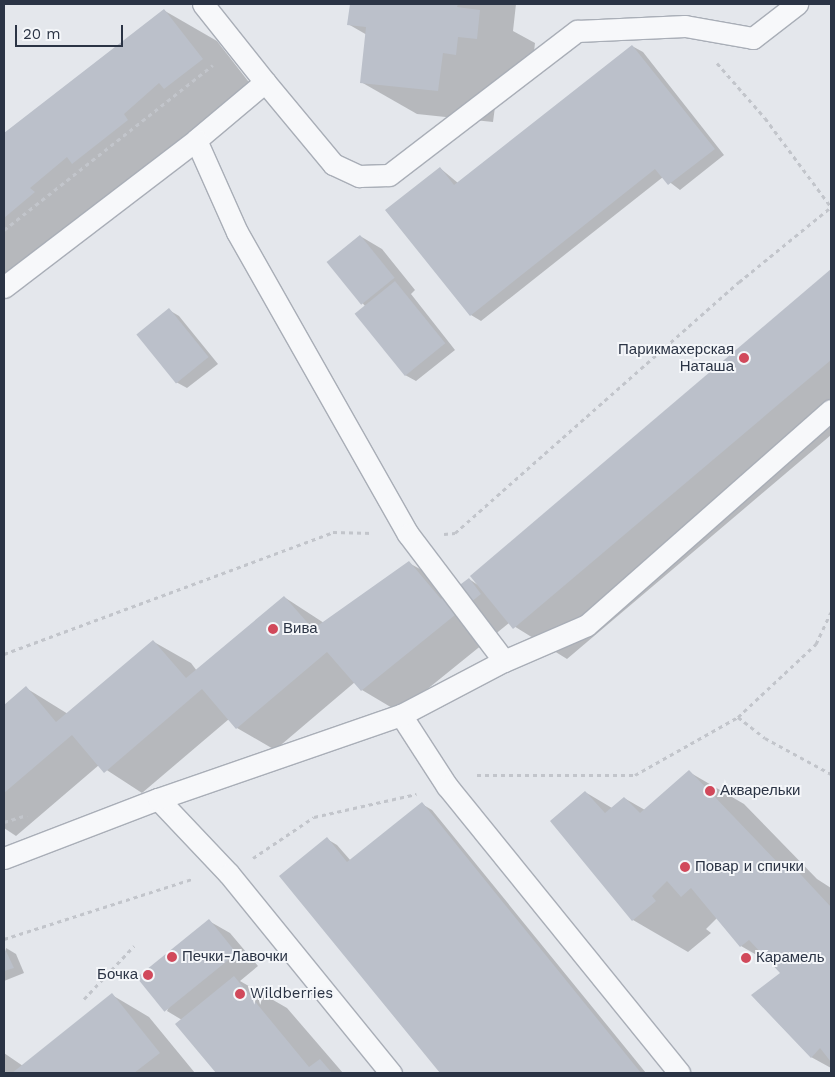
<!DOCTYPE html>
<meta charset="utf-8">
<style>
body{margin:0}
#map{position:relative;width:835px;height:1077px;overflow:hidden;background:#e4e7ec;font-family:"Work Sans",sans-serif}
div>[style]{position:absolute}
.shadow>*{inset:0;background:#0003}
.building>*{inset:0;background:#bbc0ca;transform-origin:0 0}
.path>*{height:3px;margin-top:-1.5px;transform-origin:0;background:repeating-linear-gradient(90deg,#c2c5cb 0 4px,transparent 0 8px)}
.roads{filter:drop-shadow(1px 0 #a9aeb7) drop-shadow(-1px 0 #a9aeb7) drop-shadow(0 1px #a9aeb7) drop-shadow(0 -1px #a9aeb7)}
.service>*{height:21px;margin:-10.5px;padding:0 10.5px;transform-origin:10.5px;border-radius:10.5px;background:#f7f8fa}
.dots>*{width:14px;height:14px;translate:-50% -50%;box-sizing:border-box;border:2px solid #f4f6f9;border-radius:50%}
span{translate:-50% -50%;white-space:nowrap;text-align:center;line-height:1.15;-webkit-text-stroke:4px #f4f6f9;paint-order:stroke}
.poi-label{font-size:15px;color:#2b3445}
.right{translate:-100% -50%;text-align:right}
.left{translate:0 -50%;text-align:left}
.frame{position:absolute;inset:0;border:5px solid #2b3445;pointer-events:none}
.scale{position:absolute;left:15px;top:25px;width:108px;height:22px;box-sizing:border-box;border:2px solid #2b3445;border-top:0;padding-left:6px;font-size:15px;line-height:18px;white-space:nowrap;color:#2b3445;-webkit-text-stroke:4px #f4f6f9;paint-order:stroke}
</style>
<div id="map">
<div class="shadow">
<i style="clip-path:polygon(351px 4px,516px 4px,513px 31px,535px 43px,532px 70px,498px 84px,493px 122px,417px 114px,361px 82px,367px 35px,348px 24px)"></i>
<i style="clip-path:polygon(165px 11px,217px 41px,255px 90px,176px 145px,4px 280px,4px 134px)"></i>
<i style="clip-path:polygon(632px 46px,643px 52px,724px 155px,680px 190px,663px 177px,481px 321px,471px 315px,440px 168px,458px 183px)"></i>
<i style="clip-path:polygon(360px 236px,382px 249px,415px 290px,411px 294px,455px 350px,416px 381px,405px 375px,365px 306px,328px 262px)"></i>
<i style="clip-path:polygon(831px 271px,831px 435px,567px 659px,509px 623px,399px 712px,362px 690px,355px 682px,275px 750px,237px 728px,229px 719px,142px 793px,99px 765px,16px 836px,4px 828px,4px 706px,26px 688px,68px 714px,154px 642px,191px 663px,197px 671px,284px 597px,324px 623px,409px 563px,447px 584px,453px 592px,469px 579px,478px 585px,472px 576px)"></i>
<i style="clip-path:polygon(169px 310px,179px 316px,218px 364px,187px 388px,176px 382px)"></i>
<i style="clip-path:polygon(689px 772px,744px 804px,817px 879px,831px 888px,831px 1068px,811px 1057px,782px 974px,774px 965px,741px 946px,717px 918px,706px 929px,711px 933px,688px 952px,633px 920px,552px 821px,585px 792px,612px 808px,624px 798px,645px 810px)"></i>
<i style="clip-path:polygon(422px 804px,432px 810px,646px 1073px,441px 1073px,281px 876px,327px 839px,337px 845px,351px 861px)"></i>
<i style="clip-path:polygon(209px 921px,230px 933px,258px 966px,240px 981px,287px 1008px,343px 1073px,218px 1073px,177px 1024px,182px 1020px,167px 1011px)"></i>
<i style="clip-path:polygon(6px 948px,16px 954px,24px 973px,4px 981px)"></i>
<i style="clip-path:polygon(112px 995px,149px 1017px,195px 1073px,4px 1073px,4px 1053px,23px 1066px)"></i>
</div>
<div class="building">
<i style="clip-path:polygon(350px 4px,458px 4px,457px 7px,480px 10px,477px 39px,458px 37px,456px 55px,443px 53px,438px 91px,360px 83px,366px 27px,347px 25px)"></i>
<i style="clip-path:polygon(164px 9px,203px 59px,164px 89px,159px 83px,124px 114px,128px 120px,72px 164px,67px 157px,30px 188px,35px 192px,4px 218px,4px 133px)"></i>
<i style="clip-path:polygon(632px 45px,715px 149px,668px 185px,655px 169px,470px 316px,385px 210px,440px 167px,454px 185px)"></i>
<i style="left:360px;top:235px;width:55px;height:43px;rotate:51deg"></i>
<i style="clip-path:polygon(831px 269px,831px 360px,513px 629px,470px 576px)"></i>
<i style="left:395px;top:281px;width:80px;height:52px;rotate:51deg"></i>
<i style="left:169px;top:308px;width:63px;height:42px;rotate:51deg"></i>
<i style="clip-path:polygon(409px 561px,441px 599px,469px 578px,481px 594px,361px 691px,327px 652px,236px 729px,202px 689px,104px 773px,72px 735px,4px 793px,4px 705px,26px 686px,56px 722px,153px 640px,186px 678px,284px 596px,313px 629px)"></i>
<i style="clip-path:polygon(689px 770px,782px 867px,789px 862px,831px 907px,831px 1062px,820px 1048px,811px 1058px,751px 995px,780px 973px,749px 940px,740px 947px,691px 888px,681px 897px,667px 881px,652px 896px,656px 901px,632px 921px,550px 821px,585px 791px,605px 813px,624px 797px,640px 813px)"></i>
<i style="clip-path:polygon(422px 802px,641px 1073px,440px 1073px,279px 876px,327px 837px,347px 862px)"></i>
<i style="left:209px;top:919px;width:44px;height:93px;rotate:51deg"></i>
<i style="clip-path:polygon(4px 947px,14px 968px,4px 971px)"></i>
<i style="clip-path:polygon(234px 976px,309px 1067px,320px 1059px,332px 1073px,216px 1073px,175px 1024px)"></i>
<i style="clip-path:polygon(112px 993px,160px 1053px,134px 1073px,12px 1073px)"></i>
</div>
<div class="path">
<i style="left:717px;top:63px;width:73px;rotate:48.9deg"></i>
<i style="left:765px;top:118px;width:111px;rotate:53.4deg"></i>
<i style="left:4px;top:230px;width:266px;rotate:-38.3deg"></i>
<i style="left:444px;top:534px;width:11px;rotate:-5deg"></i>
<i style="left:455px;top:533px;width:379px;rotate:-41.5deg"></i>
<i style="left:739px;top:282px;width:119px;rotate:-39.2deg"></i>
<i style="left:4px;top:654px;width:351px;rotate:-20.3deg"></i>
<i style="left:333px;top:532px;width:40px;rotate:1.4deg"></i>
<i style="left:738px;top:717px;width:34px;rotate:38deg"></i>
<i style="left:765px;top:738px;width:75px;rotate:28.6deg"></i>
<i style="left:477px;top:775px;width:158px"></i>
<i style="left:635px;top:775px;width:118px;rotate:-29.4deg"></i>
<i style="left:738px;top:717px;width:107px;rotate:-43.1deg"></i>
<i style="left:816px;top:644px;width:35px;rotate:-65deg"></i>
<i style="left:4px;top:822px;width:24px;rotate:-17deg"></i>
<i style="left:253px;top:858px;width:73px;rotate:-33.9deg"></i>
<i style="left:314px;top:817px;width:105px;rotate:-12.7deg"></i>
<i style="left:4px;top:939px;width:197px;rotate:-17.7deg"></i>
<i style="left:84px;top:999px;width:73px;rotate:-46.7deg"></i>
</div>
<div class="roads">
<div class="service">
<i style="left:203px;top:4px;width:100px;rotate:51.5deg"></i>
<i style="left:265px;top:82px;width:90px;rotate:140deg"></i>
<i style="left:196px;top:140px;width:101px;rotate:66deg"></i>
<i style="left:237px;top:232px;width:347px;rotate:60.5deg"></i>
<i style="left:408px;top:534px;width:159px;rotate:52.9deg"></i>
<i style="left:265px;top:82px;width:107px;rotate:50.3deg"></i>
<i style="left:333px;top:164px;width:29px;rotate:25deg"></i>
<i style="left:359px;top:176px;width:30px;rotate:-2deg"></i>
<i style="left:389px;top:175px;width:237px;rotate:-37.5deg"></i>
<i style="left:577px;top:31px;width:108px;rotate:-2.7deg"></i>
<i style="left:685px;top:26px;width:69px;rotate:10deg"></i>
<i style="left:753px;top:38px;width:56px;rotate:-37.7deg"></i>
<i style="left:4px;top:287px;width:242px;rotate:-37.4deg"></i>
<i style="left:401px;top:715px;width:85px;rotate:57.1deg"></i>
<i style="left:447px;top:786px;width:369px;rotate:51deg"></i>
<i style="left:158px;top:799px;width:103px;rotate:46.6deg"></i>
<i style="left:229px;top:874px;width:257px;rotate:50.9deg"></i>
<i style="left:4px;top:858px;width:165px;rotate:-21deg"></i>
<i style="left:158px;top:799px;width:257px;rotate:-19.1deg"></i>
<i style="left:401px;top:715px;width:116px;rotate:-27.7deg"></i>
<i style="left:504px;top:661px;width:90px;rotate:-23.4deg"></i>
<i style="left:587px;top:625px;width:325px;rotate:-41.4deg"></i>
</div>
</div>
<div class="dots">
<i style="left:744px;top:358px;background:#d1495b"></i>
<i style="left:273px;top:629px;background:#d1495b"></i>
<i style="left:710px;top:791px;background:#d1495b"></i>
<i style="left:685px;top:867px;background:#d1495b"></i>
<i style="left:172px;top:957px;background:#d1495b"></i>
<i style="left:746px;top:958px;background:#d1495b"></i>
<i style="left:148px;top:975px;background:#d1495b"></i>
<i style="left:240px;top:994px;background:#d1495b"></i>
</div>
<div class="poi-label">
<span class="right" style="left:734px;top:358px">Парикмахерская<br>Наташа</span>
<span class="left" style="left:283px;top:629px">Вива</span>
<span class="left" style="left:720px;top:791px">Акварельки</span>
<span class="left" style="left:695px;top:867px">Повар и спички</span>
<span class="left" style="left:182px;top:957px">Печки-Лавочки</span>
<span class="left" style="left:756px;top:958px">Карамель</span>
<span class="right" style="left:138px;top:975px">Бочка</span>
<span class="left" style="left:250px;top:994px">Wildberries</span>
</div>
<div class="frame"></div>
<div class="scale">20 m</div>
</div>
